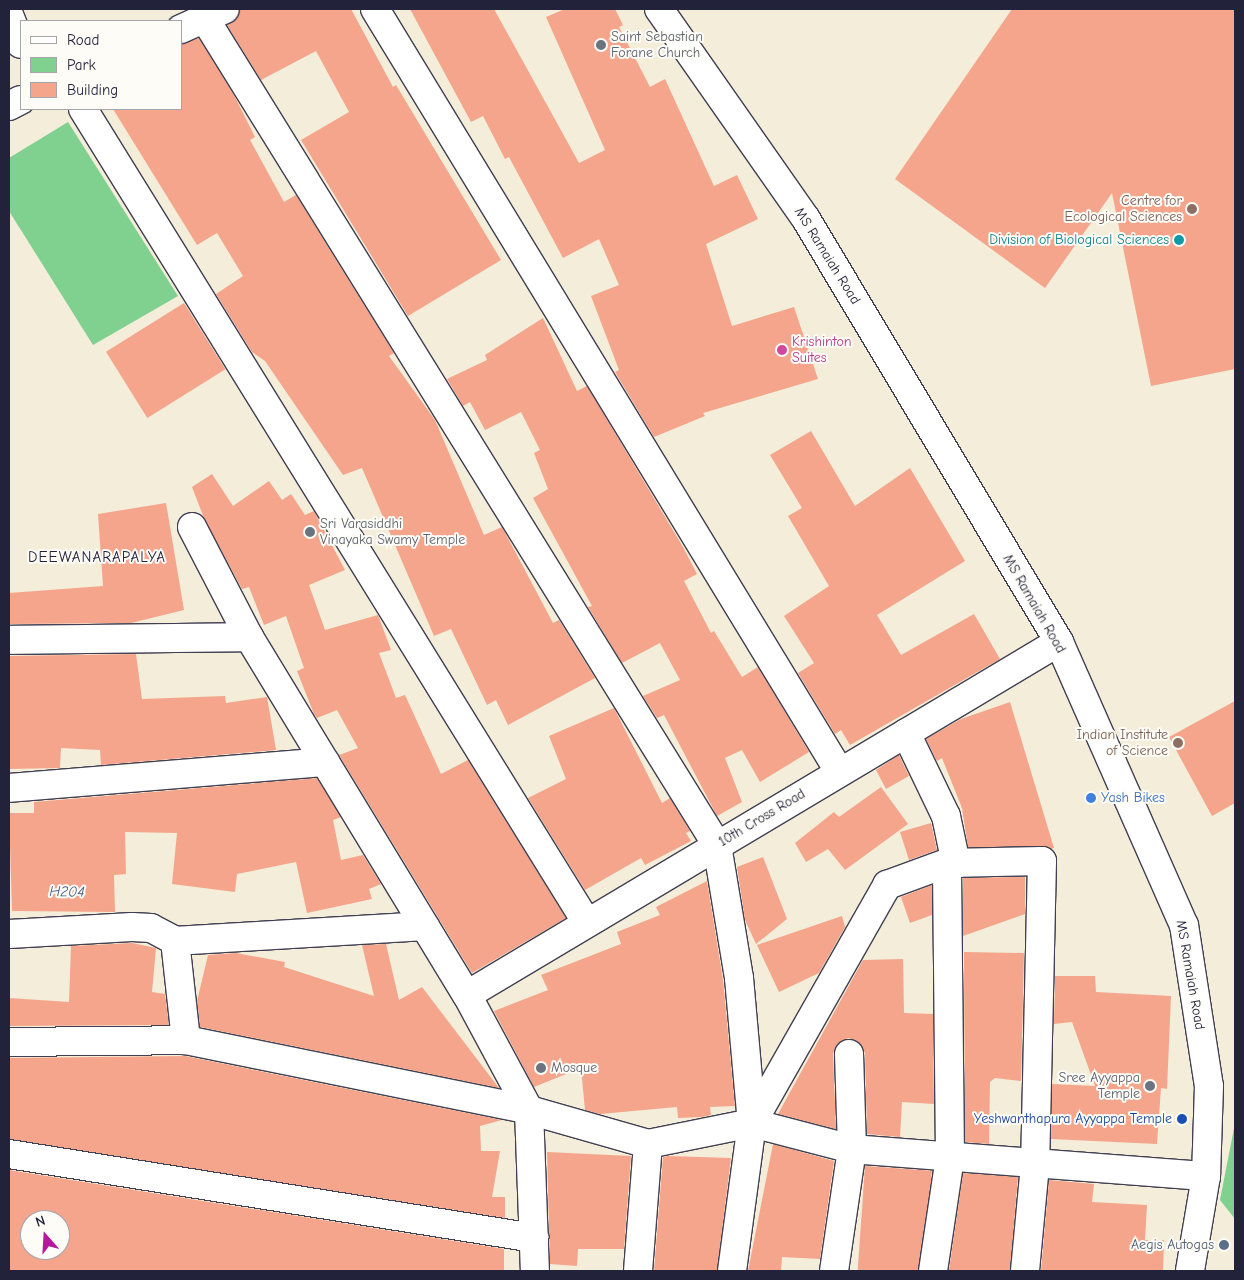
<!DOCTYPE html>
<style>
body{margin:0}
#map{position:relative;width:1244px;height:1280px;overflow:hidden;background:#f3edd9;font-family:"Comic Neue",sans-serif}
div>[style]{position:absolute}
.green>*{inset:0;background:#80d090}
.building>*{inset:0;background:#f4a58c;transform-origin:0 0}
.roads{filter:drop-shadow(1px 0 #414053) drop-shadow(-1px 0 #414053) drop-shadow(0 1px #414053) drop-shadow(0 -1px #414053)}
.street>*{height:28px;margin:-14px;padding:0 14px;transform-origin:14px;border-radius:14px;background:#fff}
.secondary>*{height:28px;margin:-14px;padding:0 14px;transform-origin:14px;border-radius:14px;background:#fff}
.dots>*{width:14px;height:14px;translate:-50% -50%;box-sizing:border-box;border:2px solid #fdfcf7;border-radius:50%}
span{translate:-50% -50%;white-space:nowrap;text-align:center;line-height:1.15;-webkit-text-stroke:4px #fdfcf7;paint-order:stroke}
.worship-label{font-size:14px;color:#5b616d}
.left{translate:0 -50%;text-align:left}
.right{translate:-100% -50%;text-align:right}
.education-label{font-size:14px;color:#785e54}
.culture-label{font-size:14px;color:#0d838f}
.street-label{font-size:14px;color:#22223b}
.hotel-label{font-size:14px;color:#b23c85}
.shop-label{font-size:14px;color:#366cbe}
.transit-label{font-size:14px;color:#164399}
.service-label{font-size:14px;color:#4e5e75}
.neighbourhood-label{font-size:15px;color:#22223b;letter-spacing:1px}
.water-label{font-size:15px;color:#435a7f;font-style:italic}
.frame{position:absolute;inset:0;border:10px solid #22223b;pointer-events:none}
.legend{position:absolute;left:20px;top:20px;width:162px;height:90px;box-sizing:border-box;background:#fdfcf7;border:1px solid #a5a5ac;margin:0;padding:6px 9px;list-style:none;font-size:15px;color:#22223b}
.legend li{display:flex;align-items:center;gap:10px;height:25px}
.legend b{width:25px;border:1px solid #a5a5ac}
.north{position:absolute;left:20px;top:1210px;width:50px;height:50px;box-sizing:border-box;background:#fdfcf7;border:1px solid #a5a5ac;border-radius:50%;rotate:341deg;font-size:14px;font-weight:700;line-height:20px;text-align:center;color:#22223b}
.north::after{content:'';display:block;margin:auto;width:18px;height:22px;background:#b5179e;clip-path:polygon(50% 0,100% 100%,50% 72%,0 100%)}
</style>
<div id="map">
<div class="green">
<i style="clip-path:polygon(68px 122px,178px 296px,93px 345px,9px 211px,9px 158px)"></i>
<i style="clip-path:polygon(1235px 1123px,1235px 1219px,1220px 1200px)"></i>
</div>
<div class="building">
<i style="clip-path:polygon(240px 9px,351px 9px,393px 87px,396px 85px,501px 260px,408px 316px,301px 140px,349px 112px,316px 51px,261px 80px,227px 25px,237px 18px)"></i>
<i style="clip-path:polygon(410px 9px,494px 9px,579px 163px,605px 150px,546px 17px,565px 9px,615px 9px,623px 25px,619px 27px,650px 87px,665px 79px,714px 186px,737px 175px,758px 219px,706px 244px,732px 326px,794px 307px,818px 379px,703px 413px,705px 416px,654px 437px,615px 372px,619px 370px,591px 296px,619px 285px,599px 239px,563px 258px,509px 157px,505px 159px,483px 116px,471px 122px)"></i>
<i style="clip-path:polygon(1012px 9px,1235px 9px,1235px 369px,1151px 386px,1112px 193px,1045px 288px,895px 179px)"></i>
<i style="clip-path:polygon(199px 38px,234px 95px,255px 137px,250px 140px,284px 202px,296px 195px,394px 353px,389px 356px,435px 420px,484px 535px,502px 527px,553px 623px,559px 620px,595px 678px,508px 725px,496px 700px,487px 705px,451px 629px,434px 636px,362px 468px,343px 475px,265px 361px,252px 352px,216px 294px,243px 276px,217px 233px,197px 245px,113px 109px,181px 109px,181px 44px)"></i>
<i style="left:184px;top:303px;width:78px;height:92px;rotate:58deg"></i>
<i style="clip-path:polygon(543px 318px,577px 391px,587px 386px,683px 547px,697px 574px,684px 581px,711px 633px,714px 631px,742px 677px,758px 667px,809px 752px,760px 782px,742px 750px,725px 758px,742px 802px,717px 816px,664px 715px,657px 718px,643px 696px,680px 680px,660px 643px,622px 663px,588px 607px,592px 606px,533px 498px,548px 489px,534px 453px,540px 450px,521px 412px,485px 430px,470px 402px,463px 406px,447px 379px,487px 360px,485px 355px)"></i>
<i style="clip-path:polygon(811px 431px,855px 506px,910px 468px,965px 561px,877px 615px,901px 655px,974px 614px,1000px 659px,850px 745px,841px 730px,835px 734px,798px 673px,814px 663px,784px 616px,829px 586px,788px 516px,802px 508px,770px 455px)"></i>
<i style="clip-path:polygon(212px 474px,233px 506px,269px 481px,282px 500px,291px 494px,305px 515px,314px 511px,345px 570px,309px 585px,325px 630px,378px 615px,391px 650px,379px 653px,396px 698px,405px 695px,441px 774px,468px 760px,566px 918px,472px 973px,339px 755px,358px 748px,337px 710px,317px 718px,314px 714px,297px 671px,304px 668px,286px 616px,264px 625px,249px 587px,242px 589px,204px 518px,192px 487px)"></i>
<i style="clip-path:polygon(166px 503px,184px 610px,131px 623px,9px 624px,9px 593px,103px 586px,98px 514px)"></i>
<i style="clip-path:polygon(136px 654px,142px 699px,225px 696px,226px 703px,267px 697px,276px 750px,101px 765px,100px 750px,61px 748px,60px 768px,9px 769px,9px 656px)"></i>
<i style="clip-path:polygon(1235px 701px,1235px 803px,1212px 816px,1169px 737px)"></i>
<i style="clip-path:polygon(1010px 702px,1054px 848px,1051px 849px,968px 847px,962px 808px,942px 758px,937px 761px,926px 739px,961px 719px)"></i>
<i style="clip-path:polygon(614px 708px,662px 803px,670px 798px,690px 831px,686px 833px,691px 841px,645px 865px,641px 858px,585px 890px,528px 798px,566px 779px,549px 736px)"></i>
<i style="clip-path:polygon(899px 755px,909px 776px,886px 789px,876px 770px)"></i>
<i style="clip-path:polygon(317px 778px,341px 817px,333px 820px,341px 860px,363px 855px,381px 884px,369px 889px,372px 899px,307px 913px,296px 862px,237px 874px,235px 892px,172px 884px,177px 833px,125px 832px,126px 874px,114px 875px,115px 912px,12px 911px,9px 813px,34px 813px,34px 802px)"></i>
<i style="clip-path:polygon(881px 787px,908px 824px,845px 870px,828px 849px,806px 862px,795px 843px,834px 812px,839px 817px)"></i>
<i style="clip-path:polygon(931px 823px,937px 850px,909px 860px,900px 832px)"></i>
<i style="clip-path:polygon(763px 857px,787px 919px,756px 944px,745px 920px,737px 867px)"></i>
<i style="clip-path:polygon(1025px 877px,1025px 914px,963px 936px,963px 878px)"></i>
<i style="clip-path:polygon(707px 881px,723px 980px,735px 1106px,710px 1107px,711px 1115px,702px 1117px,678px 1118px,677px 1107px,600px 1114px,585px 1110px,581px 1068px,534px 1087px,494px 1011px,548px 990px,541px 975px,621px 944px,617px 932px,660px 915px,656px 907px)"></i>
<i style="clip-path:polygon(932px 885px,932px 915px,910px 923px,901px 897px)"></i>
<i style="clip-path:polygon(842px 916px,845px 927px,819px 973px,779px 992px,757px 945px)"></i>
<i style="clip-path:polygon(132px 943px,156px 948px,152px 992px,165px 994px,169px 1025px,9px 1026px,9px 998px,69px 1002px,71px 946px)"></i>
<i style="clip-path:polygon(386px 944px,399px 1000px,422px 987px,499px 1088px,200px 1027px,197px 1001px,208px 955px,236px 953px,285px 962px,284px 967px,374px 996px,362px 945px)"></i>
<i style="clip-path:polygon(964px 952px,1024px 953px,1021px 1081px,995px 1078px,990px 1082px,989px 1144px,965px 1142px)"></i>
<i style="clip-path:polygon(903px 959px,904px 1013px,933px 1014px,934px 1104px,902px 1102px,900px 1137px,867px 1134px,865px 1053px,857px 1041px,848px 1038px,836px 1046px,833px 1054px,836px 1129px,778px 1114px,863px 960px)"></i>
<i style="clip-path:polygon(1055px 976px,1095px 976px,1096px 992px,1171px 996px,1167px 1089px,1161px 1088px,1157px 1144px,1051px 1139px,1052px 1084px,1095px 1086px,1072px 1022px,1054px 1024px)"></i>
<i style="clip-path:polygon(185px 1056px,502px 1120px,480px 1126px,481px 1151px,500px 1151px,492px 1197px,505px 1197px,505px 1218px,9px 1139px,9px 1058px)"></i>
<i style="clip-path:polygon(773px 1144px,834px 1161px,820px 1259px,782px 1257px,781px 1271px,748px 1271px)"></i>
<i style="clip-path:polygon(547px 1152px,631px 1156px,624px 1249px,578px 1249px,577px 1266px,550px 1264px)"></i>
<i style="clip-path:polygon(668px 1156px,731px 1158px,717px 1271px,654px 1271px,663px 1157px)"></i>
<i style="left:865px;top:1166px;width:67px;height:106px;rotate:4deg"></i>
<i style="clip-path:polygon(evenodd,9px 1170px,504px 1249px,504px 1271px,9px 1271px,9px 1170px,30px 1220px,60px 1220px,60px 1250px,30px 1250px,30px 1220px)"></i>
<i style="clip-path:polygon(963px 1173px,1018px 1177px,1010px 1271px,949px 1270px)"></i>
<i style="clip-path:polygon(1049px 1180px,1094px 1184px,1092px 1202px,1147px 1205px,1145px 1240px,1164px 1240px,1163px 1271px,1041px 1271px)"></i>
</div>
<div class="roads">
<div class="street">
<i style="left:375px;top:9px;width:892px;rotate:58.66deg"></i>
<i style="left:9px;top:15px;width:31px;rotate:68deg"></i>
<i style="left:205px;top:19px;width:972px;rotate:58.21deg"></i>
<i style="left:717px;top:845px;width:135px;rotate:80.6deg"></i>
<i style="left:739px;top:978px;width:146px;rotate:84.9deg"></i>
<i style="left:752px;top:1123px;width:149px;rotate:97.7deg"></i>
<i style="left:181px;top:29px;width:48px;rotate:-24.4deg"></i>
<i style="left:9px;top:106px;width:13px;rotate:-27deg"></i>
<i style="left:83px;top:109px;width:957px;rotate:58.24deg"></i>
<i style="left:192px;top:527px;width:124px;rotate:62.6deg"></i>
<i style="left:249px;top:637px;width:419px;rotate:58.7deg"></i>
<i style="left:467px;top:995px;width:131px;rotate:61.7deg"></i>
<i style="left:529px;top:1110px;width:124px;rotate:15.9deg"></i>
<i style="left:648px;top:1144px;width:106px;rotate:-11.4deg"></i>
<i style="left:752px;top:1123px;width:103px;rotate:14.6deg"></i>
<i style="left:852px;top:1149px;width:355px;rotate:4.4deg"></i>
<i style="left:9px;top:640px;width:240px;rotate:-0.7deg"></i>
<i style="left:906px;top:733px;width:92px;rotate:64.3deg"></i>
<i style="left:946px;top:816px;width:49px;rotate:78.2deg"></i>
<i style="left:9px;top:788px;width:317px;rotate:-4.7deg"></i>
<i style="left:9px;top:934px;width:123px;rotate:-3.3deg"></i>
<i style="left:132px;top:927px;width:19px;rotate:3deg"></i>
<i style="left:151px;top:928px;width:27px;rotate:28deg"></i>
<i style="left:467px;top:995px;width:689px;rotate:-30.81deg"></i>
<i style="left:186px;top:1040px;width:100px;rotate:-96.3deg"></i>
<i style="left:175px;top:941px;width:250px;rotate:-3.4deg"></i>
<i style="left:9px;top:1042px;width:177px;rotate:-0.6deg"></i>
<i style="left:186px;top:1040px;width:350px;rotate:11.5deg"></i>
<i style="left:529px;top:1110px;width:161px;rotate:87.9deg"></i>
<i style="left:752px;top:1123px;width:274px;rotate:-60.4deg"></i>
<i style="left:887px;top:885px;width:64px;rotate:-20.1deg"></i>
<i style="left:947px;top:863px;width:95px;rotate:-1.2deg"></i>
<i style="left:1042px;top:861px;width:304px;rotate:91.3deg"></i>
<i style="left:1035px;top:1165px;width:106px;rotate:95.4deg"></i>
<i style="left:9px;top:1154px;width:532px;rotate:9.09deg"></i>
<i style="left:638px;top:1271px;width:127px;rotate:-85.5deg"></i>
<i style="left:834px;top:1271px;width:123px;rotate:-81.6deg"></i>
<i style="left:852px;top:1149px;width:95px;rotate:-91.8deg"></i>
<i style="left:933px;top:1271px;width:115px;rotate:-81.5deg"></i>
<i style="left:950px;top:1157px;width:294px;rotate:-90.6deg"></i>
</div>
<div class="secondary">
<i style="left:659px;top:9px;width:256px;rotate:55deg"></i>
<i style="left:806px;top:219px;width:493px;rotate:59.1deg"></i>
<i style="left:1059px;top:642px;width:309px;rotate:66.2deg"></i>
<i style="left:1184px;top:925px;width:163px;rotate:81.2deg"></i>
<i style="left:1209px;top:1086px;width:90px;rotate:91.9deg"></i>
<i style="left:1206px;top:1176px;width:96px;rotate:99.6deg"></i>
</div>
</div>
<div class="dots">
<i style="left:601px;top:45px;background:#6b7280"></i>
<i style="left:1192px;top:209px;background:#8d6e63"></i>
<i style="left:1179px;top:240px;background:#0f9aa8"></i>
<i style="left:782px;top:350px;background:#d1479c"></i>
<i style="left:310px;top:532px;background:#6b7280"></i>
<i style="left:1178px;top:743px;background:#8d6e63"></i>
<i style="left:1091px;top:798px;background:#3f7fe0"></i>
<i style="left:541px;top:1068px;background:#6b7280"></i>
<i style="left:1150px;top:1086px;background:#6b7280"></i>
<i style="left:1182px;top:1119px;background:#1a4fb4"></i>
<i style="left:1224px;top:1245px;background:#5c6f8a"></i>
</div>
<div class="worship-label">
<span class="left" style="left:611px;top:45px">Saint Sebastian<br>Forane Church</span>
<span class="left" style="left:320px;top:532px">Sri Varasiddhi<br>Vinayaka Swamy Temple</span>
<span class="left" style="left:551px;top:1068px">Mosque</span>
<span class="right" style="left:1140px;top:1086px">Sree Ayyappa<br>Temple</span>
</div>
<div class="education-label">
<span class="right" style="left:1182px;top:209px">Centre for<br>Ecological Sciences</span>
<span class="right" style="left:1168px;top:743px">Indian Institute<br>of Science</span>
</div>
<div class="culture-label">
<span class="right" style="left:1169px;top:240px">Division of Biological Sciences</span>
</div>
<div class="street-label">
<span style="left:827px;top:256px;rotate:58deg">MS Ramaiah Road</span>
<span style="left:1034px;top:604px;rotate:60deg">MS Ramaiah Road</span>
<span style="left:762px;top:818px;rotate:-31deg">10th Cross Road</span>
<span style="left:1190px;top:975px;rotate:80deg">MS Ramaiah Road</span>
</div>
<div class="hotel-label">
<span class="left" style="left:792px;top:350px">Krishinton<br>Suites</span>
</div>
<div class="shop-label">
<span class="left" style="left:1101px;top:798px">Yash Bikes</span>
</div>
<div class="transit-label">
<span class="right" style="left:1172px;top:1119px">Yeshwanthapura Ayyappa Temple</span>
</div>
<div class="service-label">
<span class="right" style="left:1214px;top:1245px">Aegis Autogas</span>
</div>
<div class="neighbourhood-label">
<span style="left:97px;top:558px">DEEWANARAPALYA</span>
</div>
<div class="water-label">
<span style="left:67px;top:892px;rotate:1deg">H204</span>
</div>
<div class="frame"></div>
<ul class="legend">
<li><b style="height:6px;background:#fff"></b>Road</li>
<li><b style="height:14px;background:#80d090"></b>Park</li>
<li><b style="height:14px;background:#f4a58c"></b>Building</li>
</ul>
<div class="north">N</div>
</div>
